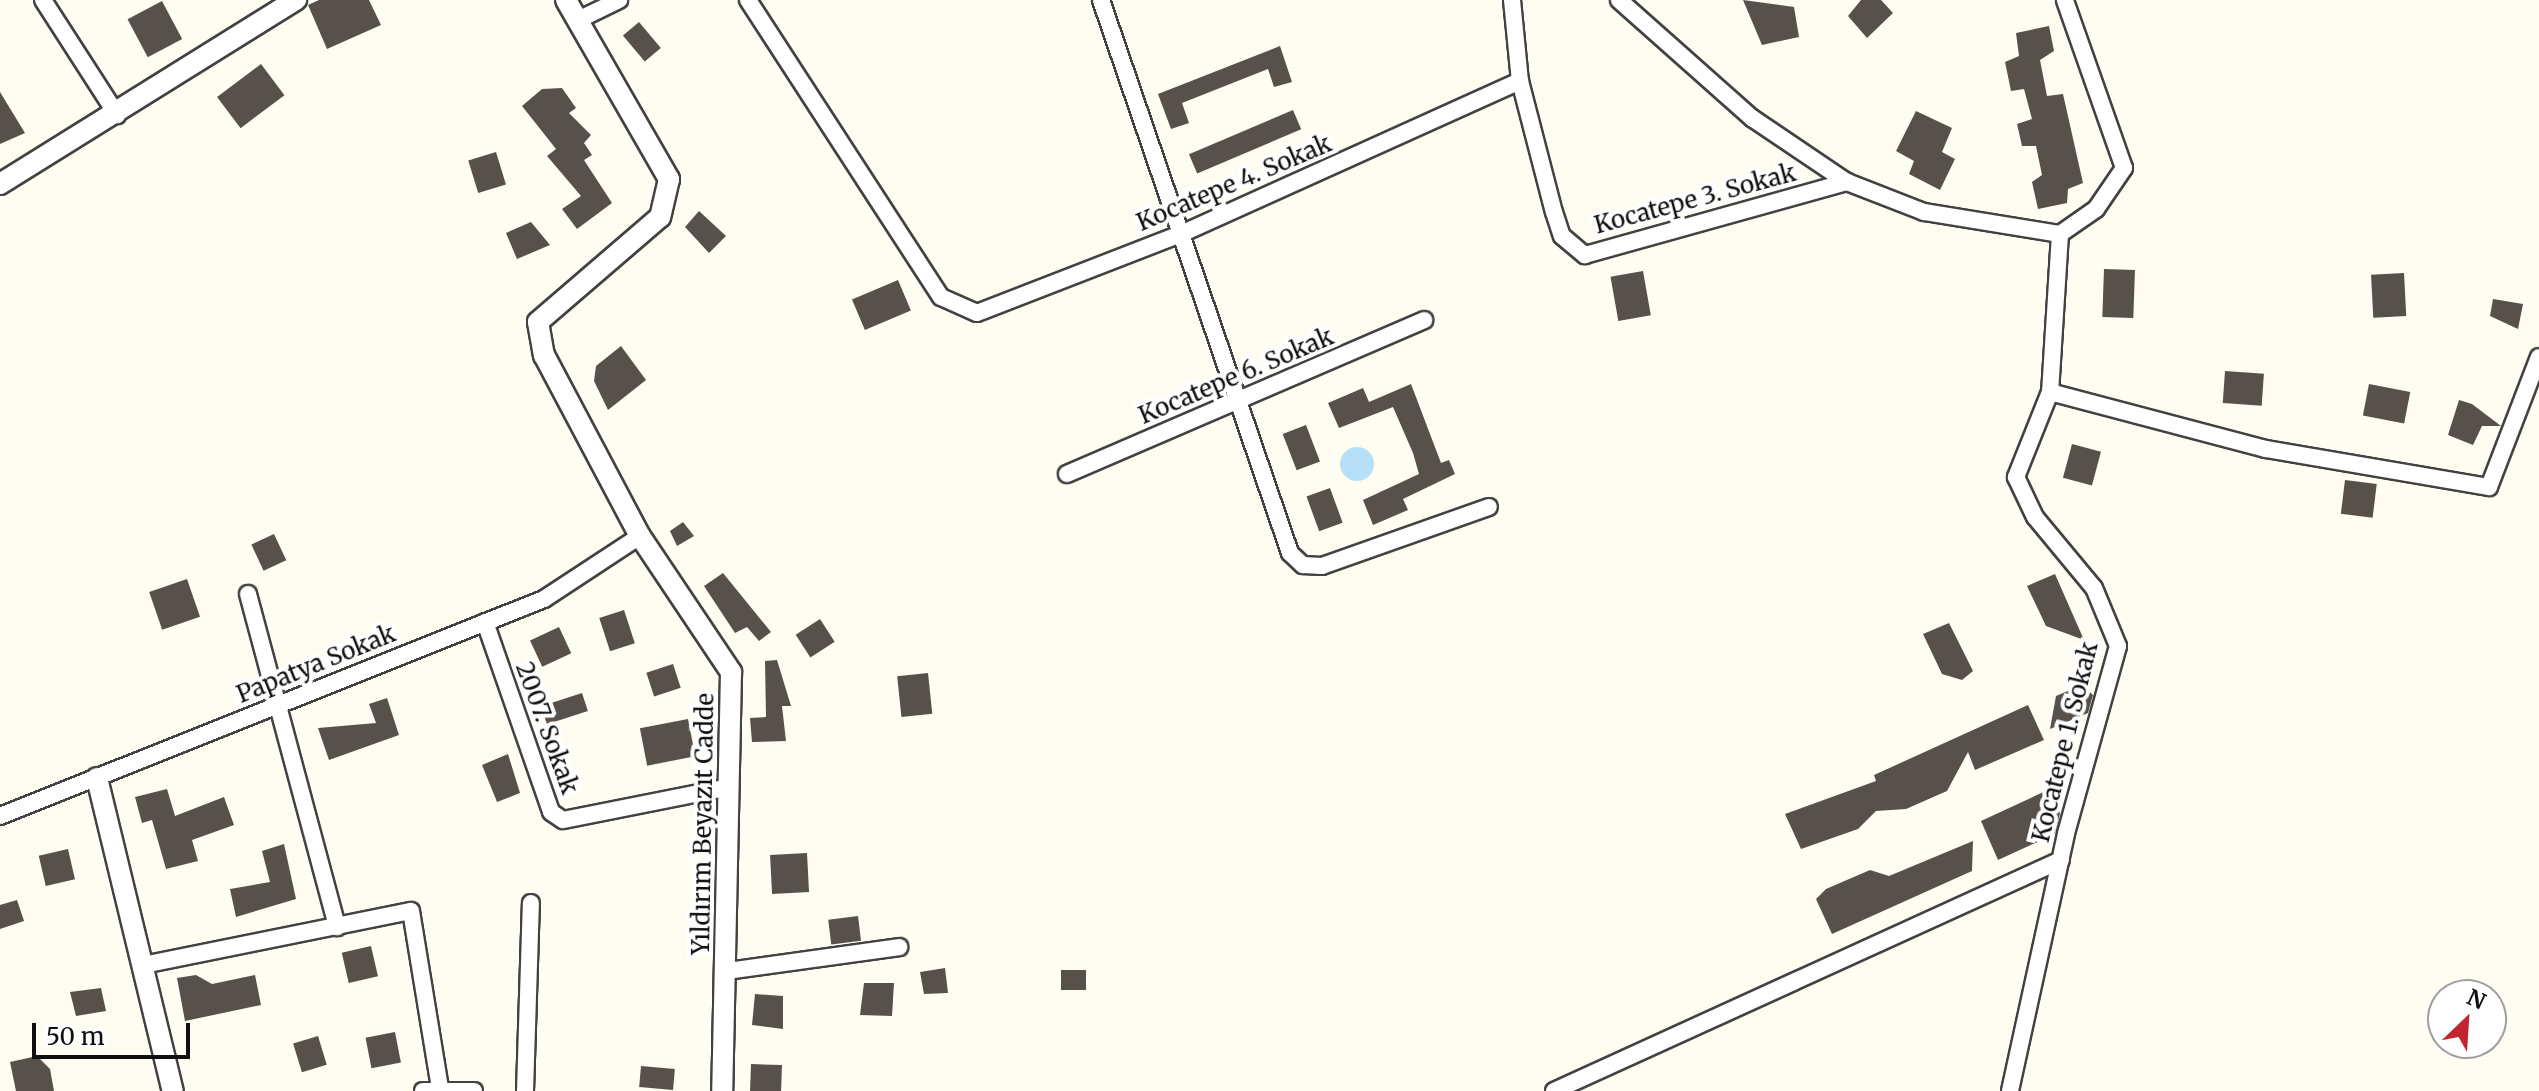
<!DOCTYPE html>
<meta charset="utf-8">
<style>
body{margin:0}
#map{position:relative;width:2539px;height:1091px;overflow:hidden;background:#fffcf2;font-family:Merriweather,serif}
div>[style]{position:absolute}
.water>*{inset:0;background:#b6e0f7}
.round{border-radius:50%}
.building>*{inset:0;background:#58504b;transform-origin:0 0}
.roads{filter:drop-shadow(2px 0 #424242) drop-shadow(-2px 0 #424242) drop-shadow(0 2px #424242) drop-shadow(0 -2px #424242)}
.minor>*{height:16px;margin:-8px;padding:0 8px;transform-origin:8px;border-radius:8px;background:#fff}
.tertiary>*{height:20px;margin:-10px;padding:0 10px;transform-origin:10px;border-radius:10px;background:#fff}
span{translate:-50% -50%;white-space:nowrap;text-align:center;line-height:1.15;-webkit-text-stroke:8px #fff;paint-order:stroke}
.street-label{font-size:24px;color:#0f0f0f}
.north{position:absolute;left:2427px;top:979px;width:80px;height:80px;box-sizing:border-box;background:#fff;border:2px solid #9f9f9f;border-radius:50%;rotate:25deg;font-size:22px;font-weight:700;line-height:32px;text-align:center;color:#0f0f0f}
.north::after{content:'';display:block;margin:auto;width:28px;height:36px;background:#c12532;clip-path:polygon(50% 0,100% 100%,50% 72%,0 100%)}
.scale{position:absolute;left:32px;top:1023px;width:158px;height:36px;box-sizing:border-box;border:4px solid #0f0f0f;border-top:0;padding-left:10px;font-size:24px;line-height:28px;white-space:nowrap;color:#0f0f0f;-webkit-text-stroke:6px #fff;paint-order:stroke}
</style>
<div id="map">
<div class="water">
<i class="round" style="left:1340px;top:447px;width:34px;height:34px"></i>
</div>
<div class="building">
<i style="clip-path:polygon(319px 0,369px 0,381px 25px,327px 49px,308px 5px)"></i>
<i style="clip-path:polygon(1743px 0,1794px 7px,1799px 37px,1762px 45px)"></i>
<i style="clip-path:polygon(1861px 0,1881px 0,1893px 13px,1867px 38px,1848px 16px)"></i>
<i style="left:162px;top:1px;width:43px;height:39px;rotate:62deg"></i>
<i style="left:639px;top:22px;width:34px;height:21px;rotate:50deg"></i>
<i style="clip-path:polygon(2049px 26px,2054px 51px,2040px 60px,2047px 96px,2063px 94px,2083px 183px,2068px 189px,2067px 203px,2038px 209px,2032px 182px,2042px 175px,2036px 146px,2022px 146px,2017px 124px,2032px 119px,2024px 89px,2011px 91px,2005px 62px,2019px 56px,2016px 33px)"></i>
<i style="clip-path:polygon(1280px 46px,1292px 82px,1274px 87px,1268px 69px,1182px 103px,1189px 123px,1171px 129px,1158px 94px)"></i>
<i style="left:261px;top:64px;width:39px;height:55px;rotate:53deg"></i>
<i style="clip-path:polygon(562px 88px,576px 108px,569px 113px,591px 135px,584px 143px,592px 155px,584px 160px,612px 203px,577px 229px,562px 209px,581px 196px,547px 156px,556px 149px,522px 106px,542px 89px)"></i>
<i style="clip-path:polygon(0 92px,25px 133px,0 144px)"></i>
<i style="left:1293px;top:110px;width:21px;height:113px;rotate:67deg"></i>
<i style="clip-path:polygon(1916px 111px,1952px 128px,1942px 152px,1955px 159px,1940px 190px,1909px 174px,1914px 161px,1896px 151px)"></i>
<i style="left:496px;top:152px;width:34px;height:29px;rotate:73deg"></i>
<i style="clip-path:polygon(699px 211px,726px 236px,709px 253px,685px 227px)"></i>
<i style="clip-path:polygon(531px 222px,550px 245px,517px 259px,506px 233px)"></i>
<i style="left:2104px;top:269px;width:31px;height:48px;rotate:2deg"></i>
<i style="left:1643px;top:271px;width:45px;height:33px;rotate:80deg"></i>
<i style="left:2404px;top:273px;width:43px;height:33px;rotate:87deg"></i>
<i style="left:898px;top:280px;width:33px;height:50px;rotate:67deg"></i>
<i style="clip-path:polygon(2493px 299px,2523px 304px,2518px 329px,2490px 316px)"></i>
<i style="clip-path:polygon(621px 346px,646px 380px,608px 410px,594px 381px,596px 366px)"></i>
<i style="left:2225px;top:371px;width:39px;height:32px;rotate:4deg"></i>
<i style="clip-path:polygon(1411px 384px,1441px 463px,1449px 460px,1455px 474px,1403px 499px,1408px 510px,1373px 525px,1363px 500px,1419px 474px,1413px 453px,1393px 407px,1339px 428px,1328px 403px,1363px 388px,1369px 402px)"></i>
<i style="left:2369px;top:384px;width:42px;height:32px;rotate:11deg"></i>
<i style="clip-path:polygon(2459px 400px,2472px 404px,2501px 426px,2482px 426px,2473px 445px,2448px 435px)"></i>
<i style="left:1306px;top:425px;width:39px;height:25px;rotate:69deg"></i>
<i style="left:2072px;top:444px;width:30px;height:35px;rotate:15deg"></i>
<i style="left:2345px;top:480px;width:32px;height:34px;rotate:7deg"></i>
<i style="left:1330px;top:488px;width:37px;height:25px;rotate:70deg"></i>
<i style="clip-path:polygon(683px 522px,694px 536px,677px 546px,670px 531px)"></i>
<i style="left:274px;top:534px;width:29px;height:25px;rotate:65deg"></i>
<i style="clip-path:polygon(723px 573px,771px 632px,759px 641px,747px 627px,735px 633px,704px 586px)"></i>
<i style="clip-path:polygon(2055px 574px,2084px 640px,2046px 626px,2027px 586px)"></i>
<i style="left:187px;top:579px;width:40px;height:40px;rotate:71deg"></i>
<i style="left:624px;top:610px;width:35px;height:26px;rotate:72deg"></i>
<i style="left:820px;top:619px;width:27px;height:29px;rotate:57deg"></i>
<i style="clip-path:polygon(1949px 623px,1973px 671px,1962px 680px,1942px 674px,1923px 634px)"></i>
<i style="left:559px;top:627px;width:29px;height:32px;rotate:65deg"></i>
<i style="clip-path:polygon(777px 660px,791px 706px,782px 706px,786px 741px,752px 742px,750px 718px,766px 717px,765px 661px)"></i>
<i style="left:673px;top:664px;width:25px;height:28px;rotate:72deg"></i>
<i style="left:928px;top:673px;width:41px;height:31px;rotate:84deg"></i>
<i style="clip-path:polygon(2082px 685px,2093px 695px,2088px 713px,2050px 729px,2056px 696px)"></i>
<i style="left:582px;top:693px;width:19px;height:43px;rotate:72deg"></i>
<i style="clip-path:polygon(387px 698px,399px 735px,329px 760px,318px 728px,376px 723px,369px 704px)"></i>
<i style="clip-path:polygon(2028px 705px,2044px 740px,1975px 770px,1968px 752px,1947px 791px,1906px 809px,1876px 811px,1858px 829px,1801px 849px,1785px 814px,1876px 781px,1874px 775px)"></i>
<i style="left:688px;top:719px;width:38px;height:49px;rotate:79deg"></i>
<i style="clip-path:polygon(508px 754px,520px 793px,497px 802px,482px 765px)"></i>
<i style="clip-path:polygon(167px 789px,175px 816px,224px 797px,234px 825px,192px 840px,198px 861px,166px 869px,152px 820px,142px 823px,135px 797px)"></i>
<i style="clip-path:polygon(2050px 789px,2060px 813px,2055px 834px,1998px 860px,1981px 821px)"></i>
<i style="clip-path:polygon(1973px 841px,1972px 871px,1832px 934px,1816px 899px,1826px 889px,1870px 870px,1889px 876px)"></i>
<i style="clip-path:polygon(284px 844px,296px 899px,236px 917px,230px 889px,270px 882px,262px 851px)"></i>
<i style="left:68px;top:849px;width:31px;height:30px;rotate:77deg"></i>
<i style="left:807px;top:853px;width:39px;height:37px;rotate:87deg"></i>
<i style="clip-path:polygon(17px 900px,24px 921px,0 929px,0 905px)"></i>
<i style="left:858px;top:916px;width:25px;height:30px;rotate:83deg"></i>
<i style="left:371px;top:946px;width:31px;height:30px;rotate:77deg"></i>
<i style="clip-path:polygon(945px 968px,948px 993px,924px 994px,920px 972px)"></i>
<i style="left:1061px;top:970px;width:25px;height:20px"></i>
<i style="clip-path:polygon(196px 975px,212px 984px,255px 975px,261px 1005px,185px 1021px,177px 978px)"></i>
<i style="clip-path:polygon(864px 983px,894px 983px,892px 1016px,860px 1015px)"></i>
<i style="clip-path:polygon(101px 988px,106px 1011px,76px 1016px,70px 992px)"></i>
<i style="clip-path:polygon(755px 994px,783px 996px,783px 1029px,752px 1025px)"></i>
<i style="left:395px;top:1032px;width:31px;height:30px;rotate:79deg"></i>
<i style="left:318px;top:1036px;width:30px;height:26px;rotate:73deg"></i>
<i style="clip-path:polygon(37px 1056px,50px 1069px,54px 1091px,16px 1091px,10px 1062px)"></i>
<i style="left:751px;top:1064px;width:31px;height:27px;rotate:2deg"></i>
<i style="left:641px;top:1066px;width:34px;height:21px;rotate:5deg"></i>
</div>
<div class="roads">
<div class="minor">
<i style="left:43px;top:0;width:137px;rotate:57.2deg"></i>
<i style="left:748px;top:0;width:354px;rotate:57deg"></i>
<i style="left:941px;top:297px;width:39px;rotate:24deg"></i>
<i style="left:977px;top:313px;width:219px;rotate:-21.2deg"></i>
<i style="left:1181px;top:234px;width:372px;rotate:-24.3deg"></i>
<i style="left:1101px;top:0;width:584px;rotate:71.13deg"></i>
<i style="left:1290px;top:553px;width:18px;rotate:43deg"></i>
<i style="left:1303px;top:565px;width:19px;rotate:3deg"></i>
<i style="left:1322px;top:566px;width:177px;rotate:-19.5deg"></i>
<i style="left:1512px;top:0;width:81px;rotate:84.4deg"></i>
<i style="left:1520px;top:81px;width:135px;rotate:75.5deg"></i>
<i style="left:1554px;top:212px;width:25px;rotate:72deg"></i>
<i style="left:1562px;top:236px;width:30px;rotate:40deg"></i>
<i style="left:1585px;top:255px;width:272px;rotate:-15.6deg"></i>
<i style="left:1619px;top:0;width:178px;rotate:41.6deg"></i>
<i style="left:1752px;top:118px;width:115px;rotate:34deg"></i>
<i style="left:1847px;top:182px;width:83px;rotate:21.3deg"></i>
<i style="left:1924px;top:212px;width:138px;rotate:9.2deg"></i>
<i style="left:2060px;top:234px;width:158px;rotate:93.6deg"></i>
<i style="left:2050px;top:392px;width:92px;rotate:111.8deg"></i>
<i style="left:2016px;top:477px;width:44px;rotate:64.6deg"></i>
<i style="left:2035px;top:517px;width:92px;rotate:50.3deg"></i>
<i style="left:2094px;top:588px;width:63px;rotate:67.5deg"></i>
<i style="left:2118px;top:646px;width:195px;rotate:105.5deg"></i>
<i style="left:2066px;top:834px;width:263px;rotate:102.3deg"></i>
<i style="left:578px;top:20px;width:46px;rotate:-26deg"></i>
<i style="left:2060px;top:234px;width:44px;rotate:-34.8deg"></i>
<i style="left:2096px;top:209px;width:50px;rotate:-55.7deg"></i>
<i style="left:2124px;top:168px;width:178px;rotate:-109.4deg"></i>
<i style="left:2050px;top:392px;width:223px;rotate:14.8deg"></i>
<i style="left:2266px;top:449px;width:226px;rotate:9.7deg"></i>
<i style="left:2489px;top:487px;width:139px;rotate:-69deg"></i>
<i style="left:1067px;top:474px;width:389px;rotate:-23.3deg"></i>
<i style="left:248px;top:594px;width:345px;rotate:75deg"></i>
<i style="left:485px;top:622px;width:201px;rotate:70.8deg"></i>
<i style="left:551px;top:812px;width:14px;rotate:34deg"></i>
<i style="left:563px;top:820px;width:170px;rotate:-11.2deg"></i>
<i style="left:0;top:816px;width:586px;rotate:-21.75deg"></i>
<i style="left:544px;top:599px;width:115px;rotate:-33.3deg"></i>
<i style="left:143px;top:965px;width:273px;rotate:-11.4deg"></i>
<i style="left:411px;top:911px;width:180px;rotate:80.7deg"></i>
<i style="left:727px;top:971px;width:174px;rotate:-7.9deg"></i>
<i style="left:423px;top:1091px;width:51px"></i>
<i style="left:525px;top:1091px;width:188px;rotate:-88.2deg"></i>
<i style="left:1554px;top:1091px;width:557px;rotate:-24.5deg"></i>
</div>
<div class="tertiary">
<i style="left:566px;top:0;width:207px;rotate:60.1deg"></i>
<i style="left:669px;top:179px;width:39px;rotate:103deg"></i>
<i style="left:660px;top:217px;width:161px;rotate:139.3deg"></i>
<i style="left:538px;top:322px;width:34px;rotate:80deg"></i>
<i style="left:544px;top:355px;width:205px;rotate:62.1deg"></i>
<i style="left:640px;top:536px;width:164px;rotate:56.2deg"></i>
<i style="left:731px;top:672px;width:419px;rotate:91.2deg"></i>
<i style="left:0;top:184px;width:349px;rotate:-31.9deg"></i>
<i style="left:97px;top:778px;width:322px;rotate:76.4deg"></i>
</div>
</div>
<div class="street-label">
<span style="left:1234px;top:183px;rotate:-23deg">Kocatepe 4. Sokak</span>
<span style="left:1695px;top:199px;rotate:-15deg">Kocatepe 3. Sokak</span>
<span style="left:1236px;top:376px;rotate:-23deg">Kocatepe 6. Sokak</span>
<span style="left:316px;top:664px;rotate:-22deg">Papatya Sokak</span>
<span style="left:547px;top:728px;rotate:70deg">2007. Sokak</span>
<span style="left:2065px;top:742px;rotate:-76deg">Kocatepe 1. Sokak</span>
<span style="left:703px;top:824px;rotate:-89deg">Yıldırım Beyazıt Cadde</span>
</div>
<div class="north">N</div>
<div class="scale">50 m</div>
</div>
